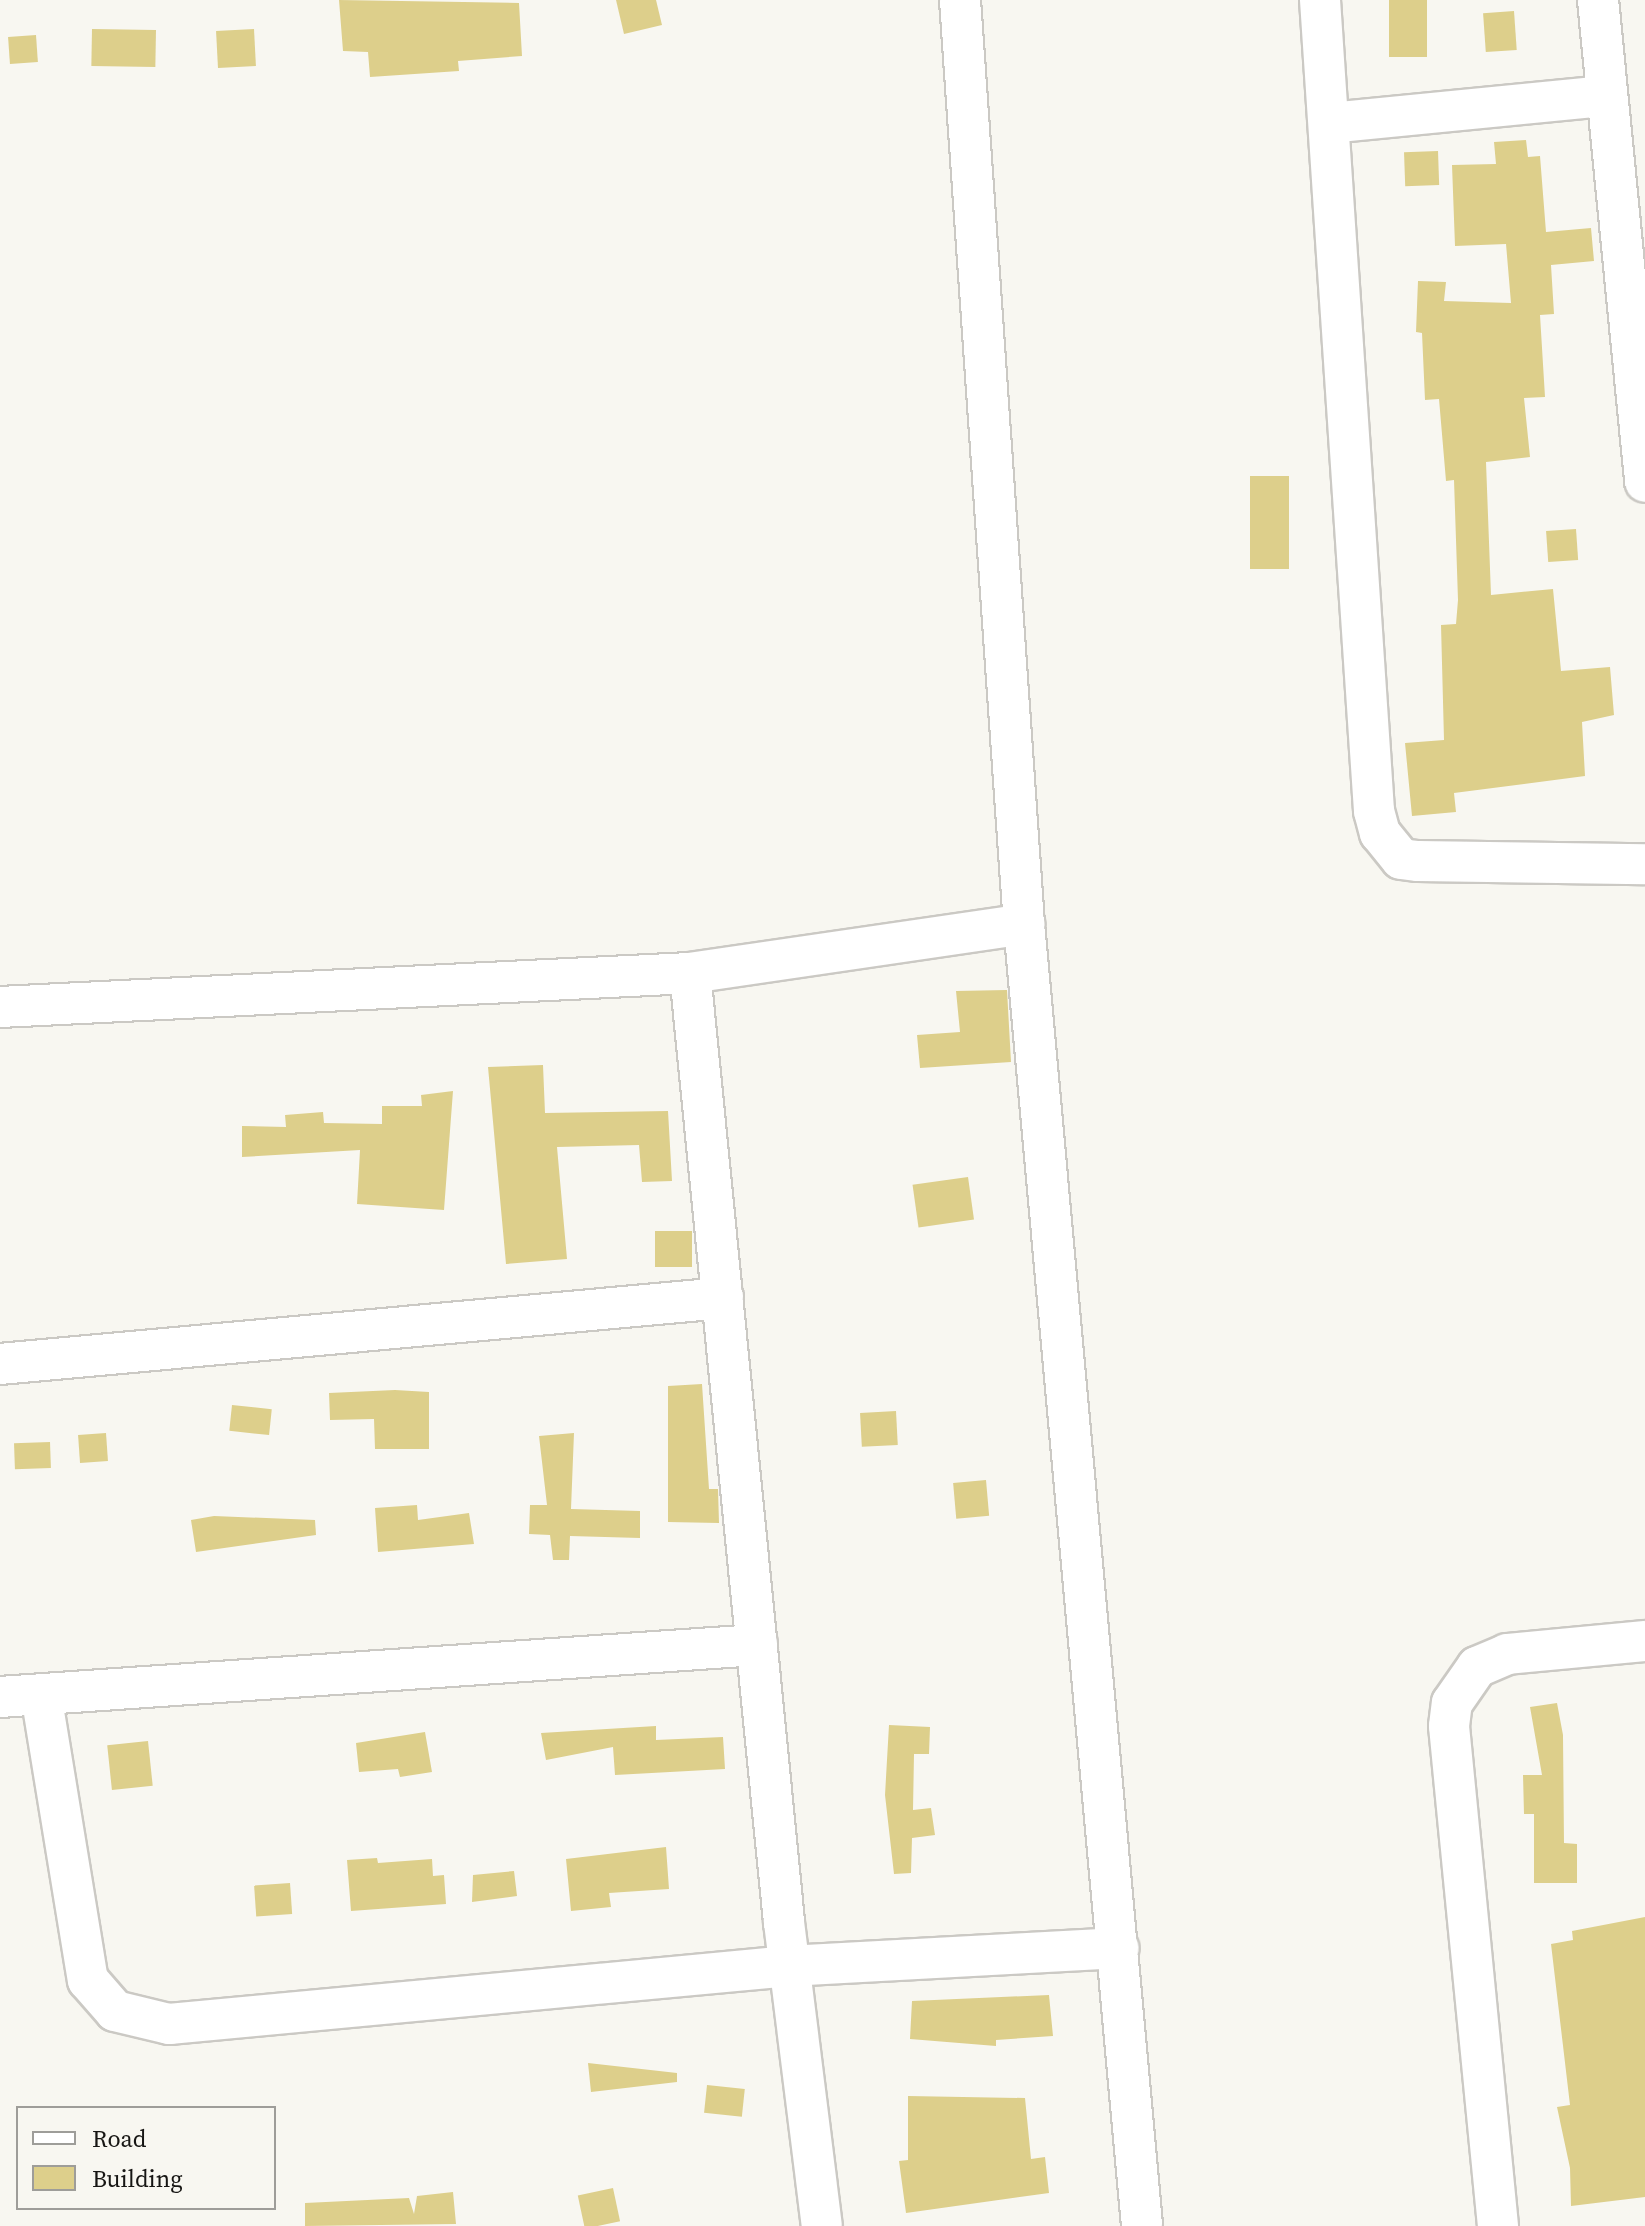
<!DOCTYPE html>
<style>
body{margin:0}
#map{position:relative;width:1645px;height:2226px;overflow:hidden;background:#f8f7f1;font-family:"Source Serif 4",serif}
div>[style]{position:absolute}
.building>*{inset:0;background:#ddcf8b;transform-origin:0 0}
.roads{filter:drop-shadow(2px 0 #cbc9c4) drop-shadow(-2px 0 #cbc9c4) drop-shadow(0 2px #cbc9c4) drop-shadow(0 -2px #cbc9c4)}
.street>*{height:40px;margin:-20px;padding:0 20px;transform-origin:20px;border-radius:20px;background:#fff}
span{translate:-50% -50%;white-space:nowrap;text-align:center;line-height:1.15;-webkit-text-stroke:7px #f8f7f1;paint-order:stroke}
.legend{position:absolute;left:16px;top:2106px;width:260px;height:104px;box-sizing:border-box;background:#f8f7f1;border:2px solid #9e9d99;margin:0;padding:10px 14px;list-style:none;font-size:24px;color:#171614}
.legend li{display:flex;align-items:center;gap:16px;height:40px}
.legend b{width:40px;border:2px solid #9e9d99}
</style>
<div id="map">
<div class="building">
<i style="clip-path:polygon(339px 0,519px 3px,522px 56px,458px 61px,459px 71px,370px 77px,368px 52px,343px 51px)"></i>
<i style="clip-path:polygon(616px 0,656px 0,662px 25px,624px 34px)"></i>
<i style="left:1389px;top:0;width:38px;height:57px"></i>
<i style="left:1514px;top:11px;width:39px;height:31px;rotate:86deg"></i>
<i style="left:92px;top:29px;width:64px;height:37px;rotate:1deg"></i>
<i style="left:254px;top:29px;width:37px;height:38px;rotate:87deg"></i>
<i style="left:36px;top:35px;width:27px;height:28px;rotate:86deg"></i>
<i style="clip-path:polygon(1526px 140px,1528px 157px,1540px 156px,1546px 232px,1591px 228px,1594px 261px,1551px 265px,1554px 314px,1540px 315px,1545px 397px,1524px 398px,1530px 457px,1486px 462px,1491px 595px,1553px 589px,1561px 671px,1610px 667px,1614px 715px,1582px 722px,1585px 776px,1454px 793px,1456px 812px,1412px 816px,1405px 743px,1444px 740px,1441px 625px,1456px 624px,1458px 600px,1454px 480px,1446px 481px,1439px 399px,1425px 400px,1422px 333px,1416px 332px,1418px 281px,1446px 282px,1444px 301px,1511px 303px,1506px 244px,1455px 246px,1452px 165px,1496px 164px,1494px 142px)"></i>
<i style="left:1438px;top:151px;width:34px;height:34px;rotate:88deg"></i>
<i style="left:1250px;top:476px;width:39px;height:93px"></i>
<i style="left:1576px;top:529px;width:31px;height:30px;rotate:86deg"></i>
<i style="clip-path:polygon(1007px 990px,1011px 1062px,920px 1068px,917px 1035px,960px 1032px,956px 991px)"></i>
<i style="clip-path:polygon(543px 1065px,545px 1113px,668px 1111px,672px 1181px,642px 1182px,639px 1145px,557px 1147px,567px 1259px,506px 1264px,488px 1067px)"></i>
<i style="clip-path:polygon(453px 1091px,444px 1210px,357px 1204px,360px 1150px,242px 1157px,242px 1126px,286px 1127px,285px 1115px,323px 1112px,324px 1123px,382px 1124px,382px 1106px,422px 1106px,421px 1095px)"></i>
<i style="left:968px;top:1177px;width:43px;height:56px;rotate:82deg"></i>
<i style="left:655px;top:1231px;width:37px;height:36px"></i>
<i style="clip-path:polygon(702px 1384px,709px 1489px,718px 1489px,719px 1523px,668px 1522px,668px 1386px)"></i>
<i style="clip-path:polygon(395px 1390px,429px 1392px,429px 1449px,375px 1449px,374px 1419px,330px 1420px,329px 1393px)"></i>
<i style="left:232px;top:1405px;width:40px;height:26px;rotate:6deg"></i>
<i style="left:896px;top:1411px;width:34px;height:36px;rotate:87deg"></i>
<i style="left:106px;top:1433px;width:28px;height:28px;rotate:86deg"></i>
<i style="clip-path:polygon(574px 1433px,571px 1509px,640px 1511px,640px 1538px,570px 1536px,569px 1560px,553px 1560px,550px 1535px,529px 1534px,530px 1505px,547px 1505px,539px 1436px)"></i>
<i style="left:50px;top:1442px;width:26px;height:36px;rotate:88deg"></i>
<i style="left:986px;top:1480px;width:36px;height:33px;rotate:85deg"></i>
<i style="clip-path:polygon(417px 1505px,418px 1520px,469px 1513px,474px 1544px,378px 1552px,375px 1508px)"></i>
<i style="clip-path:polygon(214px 1516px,315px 1520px,316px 1535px,196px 1552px,191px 1520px)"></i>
<i style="clip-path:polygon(1557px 1703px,1563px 1735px,1564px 1843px,1577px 1844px,1577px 1883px,1534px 1883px,1534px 1814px,1524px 1814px,1523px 1775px,1542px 1775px,1530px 1707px)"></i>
<i style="clip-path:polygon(889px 1725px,930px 1727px,929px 1754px,914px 1754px,913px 1810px,931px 1808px,935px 1835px,912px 1838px,911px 1873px,894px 1874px,885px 1795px)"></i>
<i style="clip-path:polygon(656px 1726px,656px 1740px,723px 1737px,725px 1769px,615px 1775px,613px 1747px,546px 1760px,541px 1733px)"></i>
<i style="clip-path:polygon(425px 1732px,432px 1772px,400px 1777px,398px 1769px,359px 1772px,356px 1743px)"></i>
<i style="left:148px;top:1741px;width:45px;height:41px;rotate:84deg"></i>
<i style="clip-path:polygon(666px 1847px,669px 1889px,609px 1893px,611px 1907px,571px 1911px,566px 1859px)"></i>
<i style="clip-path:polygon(377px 1858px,378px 1863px,432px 1859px,433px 1876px,444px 1875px,446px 1904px,351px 1911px,347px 1860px)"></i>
<i style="clip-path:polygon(514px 1871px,517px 1896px,472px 1902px,473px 1875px)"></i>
<i style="left:290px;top:1883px;width:31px;height:36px;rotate:86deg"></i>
<i style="clip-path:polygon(1645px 1917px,1645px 2197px,1571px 2206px,1570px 2168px,1557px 2107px,1570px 2105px,1551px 1944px,1573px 1940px,1572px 1931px)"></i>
<i style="clip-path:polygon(1049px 1995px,1053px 2036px,996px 2040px,996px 2046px,910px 2039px,912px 2001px)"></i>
<i style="clip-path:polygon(588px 2063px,677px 2073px,677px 2082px,591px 2092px)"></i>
<i style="left:707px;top:2085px;width:38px;height:28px;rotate:6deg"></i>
<i style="clip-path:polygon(908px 2096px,1025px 2098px,1031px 2159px,1045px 2157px,1049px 2193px,906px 2213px,899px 2161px,908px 2160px)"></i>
<i style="left:613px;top:2188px;width:34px;height:36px;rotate:78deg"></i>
<i style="clip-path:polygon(453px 2192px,456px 2224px,305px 2226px,305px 2203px,409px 2198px,414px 2214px,417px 2196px)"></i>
</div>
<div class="roads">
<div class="street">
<i style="left:960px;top:0;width:926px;rotate:86.04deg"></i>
<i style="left:1024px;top:924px;width:1307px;rotate:84.82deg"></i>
<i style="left:1320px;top:0;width:813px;rotate:86.19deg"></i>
<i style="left:1374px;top:811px;width:23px;rotate:75deg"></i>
<i style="left:1380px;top:833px;width:33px;rotate:51deg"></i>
<i style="left:1401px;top:859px;width:17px;rotate:7deg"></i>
<i style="left:1418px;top:861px;width:227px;rotate:0.8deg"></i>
<i style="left:1598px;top:0;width:484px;rotate:84.4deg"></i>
<i style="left:1330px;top:123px;width:275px;rotate:-5.6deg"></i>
<i style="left:690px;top:973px;width:954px;rotate:84.34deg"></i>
<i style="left:784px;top:1922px;width:306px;rotate:82.9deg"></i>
<i style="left:0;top:1007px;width:691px;rotate:-2.82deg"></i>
<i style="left:690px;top:973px;width:338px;rotate:-8.3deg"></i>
<i style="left:0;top:1364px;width:726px;rotate:-5.22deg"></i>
<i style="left:41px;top:1694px;width:290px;rotate:80.7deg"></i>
<i style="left:88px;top:1980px;width:41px;rotate:48.9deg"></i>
<i style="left:115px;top:2011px;width:56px;rotate:13.5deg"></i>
<i style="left:169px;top:2024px;width:623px;rotate:-5.34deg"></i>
<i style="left:789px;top:1966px;width:330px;rotate:-3.1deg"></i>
<i style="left:0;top:1697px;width:759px;rotate:-3.93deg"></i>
<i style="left:1498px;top:2226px;width:502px;rotate:-95.6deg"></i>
<i style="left:1449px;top:1726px;width:23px;rotate:-83deg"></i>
<i style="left:1452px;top:1703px;width:44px;rotate:-55.2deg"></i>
<i style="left:1477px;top:1667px;width:33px;rotate:-23deg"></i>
<i style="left:1507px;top:1654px;width:139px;rotate:-5.4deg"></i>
</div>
</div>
<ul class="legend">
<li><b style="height:10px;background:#fff"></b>Road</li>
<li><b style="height:22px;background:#ddcf8b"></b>Building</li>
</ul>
</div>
